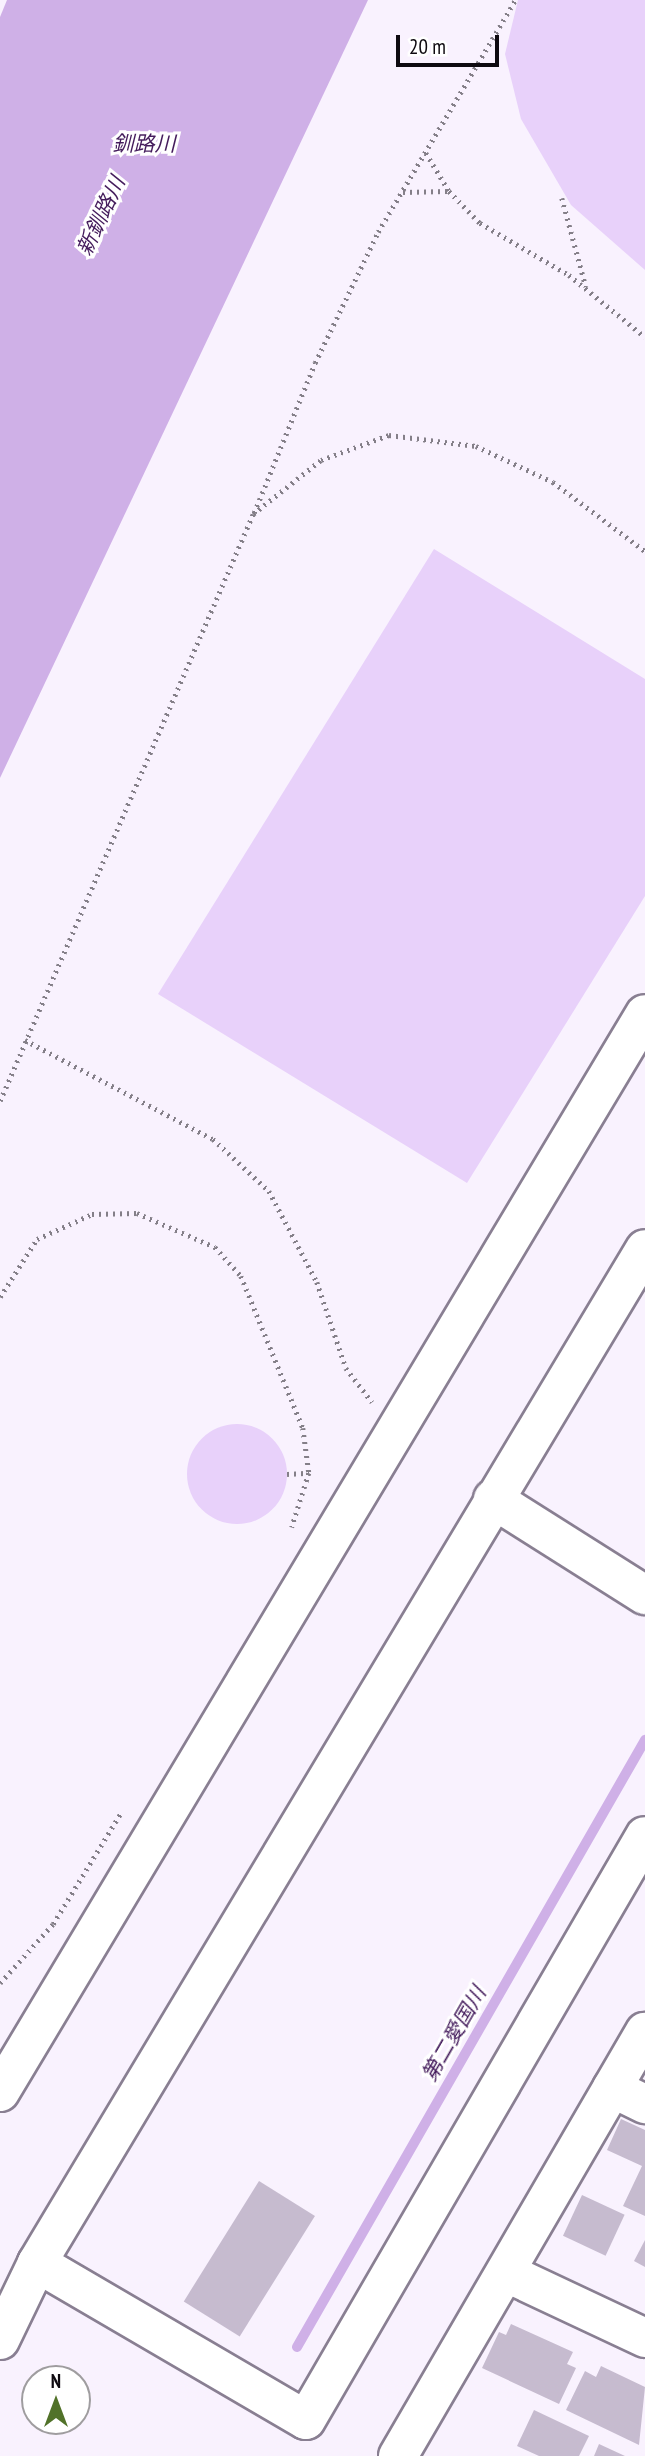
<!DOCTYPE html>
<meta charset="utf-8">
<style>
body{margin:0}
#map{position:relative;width:645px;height:2456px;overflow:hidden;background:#f9f2fe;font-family:"PT Sans Narrow","Noto Sans JP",sans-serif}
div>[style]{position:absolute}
.green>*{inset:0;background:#e8d1fa}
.round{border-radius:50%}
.water>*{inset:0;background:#cfb0e7}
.stream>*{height:10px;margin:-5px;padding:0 5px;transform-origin:5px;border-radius:5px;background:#cfb0e7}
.building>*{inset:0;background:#c6bbcf;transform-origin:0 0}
.path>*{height:4.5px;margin-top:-2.25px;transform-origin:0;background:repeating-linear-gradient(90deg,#847f88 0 2px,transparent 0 7px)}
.roads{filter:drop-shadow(2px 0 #897f92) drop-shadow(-2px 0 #897f92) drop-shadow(0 2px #897f92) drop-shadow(0 -2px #897f92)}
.minor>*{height:38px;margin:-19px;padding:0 19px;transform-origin:19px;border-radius:19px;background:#fff}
span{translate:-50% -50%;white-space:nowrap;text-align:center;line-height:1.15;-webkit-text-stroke:6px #fff;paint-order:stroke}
.water-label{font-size:21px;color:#441c5c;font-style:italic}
.north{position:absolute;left:21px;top:2365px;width:70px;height:70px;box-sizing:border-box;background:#fff;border:2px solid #9f9d9f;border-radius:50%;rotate:0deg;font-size:19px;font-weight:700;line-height:28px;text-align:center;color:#0e0a10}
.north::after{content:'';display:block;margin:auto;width:24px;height:32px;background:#517229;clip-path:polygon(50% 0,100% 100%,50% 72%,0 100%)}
.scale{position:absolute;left:396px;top:35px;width:103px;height:32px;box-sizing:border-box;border:4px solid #0e0a10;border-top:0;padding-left:9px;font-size:21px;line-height:24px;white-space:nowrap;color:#0e0a10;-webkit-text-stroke:5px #fff;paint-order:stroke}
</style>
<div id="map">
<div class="green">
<i style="clip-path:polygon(518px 0,645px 0,645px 270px,571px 205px,521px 119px,505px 54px)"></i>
<i style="clip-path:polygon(434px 549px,645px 679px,645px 896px,467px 1183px,158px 994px)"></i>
<i class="round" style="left:187px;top:1424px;width:100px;height:100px"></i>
</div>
<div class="water">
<i style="clip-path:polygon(7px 0,368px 0,0 778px,0 17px)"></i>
</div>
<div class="stream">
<i style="left:297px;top:2347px;width:700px;rotate:-60.17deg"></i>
</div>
<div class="building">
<i style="clip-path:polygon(621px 2119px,645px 2130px,645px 2216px,623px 2206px,642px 2166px,607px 2150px)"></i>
<i style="left:259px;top:2181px;width:66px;height:142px;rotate:32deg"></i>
<i style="left:582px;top:2195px;width:47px;height:45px;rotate:25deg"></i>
<i style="clip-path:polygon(645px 2240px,645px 2267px,634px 2261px)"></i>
<i style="clip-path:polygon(511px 2324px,573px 2352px,567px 2364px,576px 2368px,559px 2404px,482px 2368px,499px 2332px,506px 2335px)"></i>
<i style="clip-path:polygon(601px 2366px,645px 2387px,639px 2445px,566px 2410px,585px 2371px,596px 2377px)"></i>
<i style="clip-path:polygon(534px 2410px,589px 2436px,579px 2456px,539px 2456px,517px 2446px)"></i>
<i style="clip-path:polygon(599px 2444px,625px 2456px,594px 2456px)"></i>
</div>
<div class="path">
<i style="left:426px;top:153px;width:44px;rotate:58.8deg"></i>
<i style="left:449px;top:191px;width:45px;rotate:45.9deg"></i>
<i style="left:480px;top:223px;width:103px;rotate:30.3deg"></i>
<i style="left:569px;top:275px;width:98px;rotate:39.2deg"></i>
<i style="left:403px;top:192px;width:45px;rotate:-1.3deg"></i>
<i style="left:562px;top:198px;width:92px;rotate:74.9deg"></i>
<i style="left:254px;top:513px;width:162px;rotate:-67.9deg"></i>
<i style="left:315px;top:363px;width:145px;rotate:-64.3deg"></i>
<i style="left:378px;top:232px;width:269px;rotate:-59.4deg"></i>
<i style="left:25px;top:1040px;width:212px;rotate:27.8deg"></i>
<i style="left:213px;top:1139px;width:76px;rotate:42.9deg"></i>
<i style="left:269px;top:1191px;width:103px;rotate:62.2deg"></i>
<i style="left:317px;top:1282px;width:91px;rotate:71.4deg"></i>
<i style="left:346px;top:1368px;width:43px;rotate:52.6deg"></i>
<i style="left:0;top:1101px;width:639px;rotate:-66.68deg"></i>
<i style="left:253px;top:514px;width:87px;rotate:-38.5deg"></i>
<i style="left:321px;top:460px;width:72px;rotate:-20.2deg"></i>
<i style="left:389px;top:435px;width:88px;rotate:7.2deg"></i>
<i style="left:476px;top:446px;width:85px;rotate:25.1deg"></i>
<i style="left:553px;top:482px;width:115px;rotate:36.9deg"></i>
<i style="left:0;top:1297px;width:69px;rotate:-57.5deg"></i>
<i style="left:37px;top:1239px;width:60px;rotate:-24.4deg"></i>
<i style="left:92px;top:1214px;width:45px;rotate:-1.3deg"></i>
<i style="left:137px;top:1213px;width:85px;rotate:23.6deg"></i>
<i style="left:215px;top:1247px;width:39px;rotate:48deg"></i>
<i style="left:241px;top:1276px;width:164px;rotate:67.8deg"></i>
<i style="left:303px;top:1428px;width:45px;rotate:82.4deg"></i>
<i style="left:309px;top:1473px;width:57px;rotate:107.5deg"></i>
<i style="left:287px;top:1474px;width:22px;rotate:-3deg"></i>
<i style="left:0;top:1983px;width:79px;rotate:-48.1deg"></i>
<i style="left:53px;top:1924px;width:132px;rotate:-58.6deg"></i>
</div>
<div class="roads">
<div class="minor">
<i style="left:493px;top:1499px;width:180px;rotate:32.3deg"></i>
<i style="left:612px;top:2088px;width:37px;rotate:26deg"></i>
<i style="left:0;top:2092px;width:1256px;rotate:-59.11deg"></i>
<i style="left:37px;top:2263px;width:311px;rotate:30.3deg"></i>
<i style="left:306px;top:2420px;width:675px;rotate:-59.87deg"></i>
<i style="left:507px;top:2273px;width:153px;rotate:25.2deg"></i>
<i style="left:0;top:2340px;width:85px;rotate:-64.3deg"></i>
<i style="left:37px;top:2263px;width:1182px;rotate:-59.05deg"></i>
<i style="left:398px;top:2456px;width:491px;rotate:-59.8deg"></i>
</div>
</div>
<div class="water-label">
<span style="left:144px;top:144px">釧路川</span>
<span style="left:101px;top:216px;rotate:-65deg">新釧路川</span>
<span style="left:454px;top:2034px;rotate:-60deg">第二愛国川</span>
</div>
<div class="north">N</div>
<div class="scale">20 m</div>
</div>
